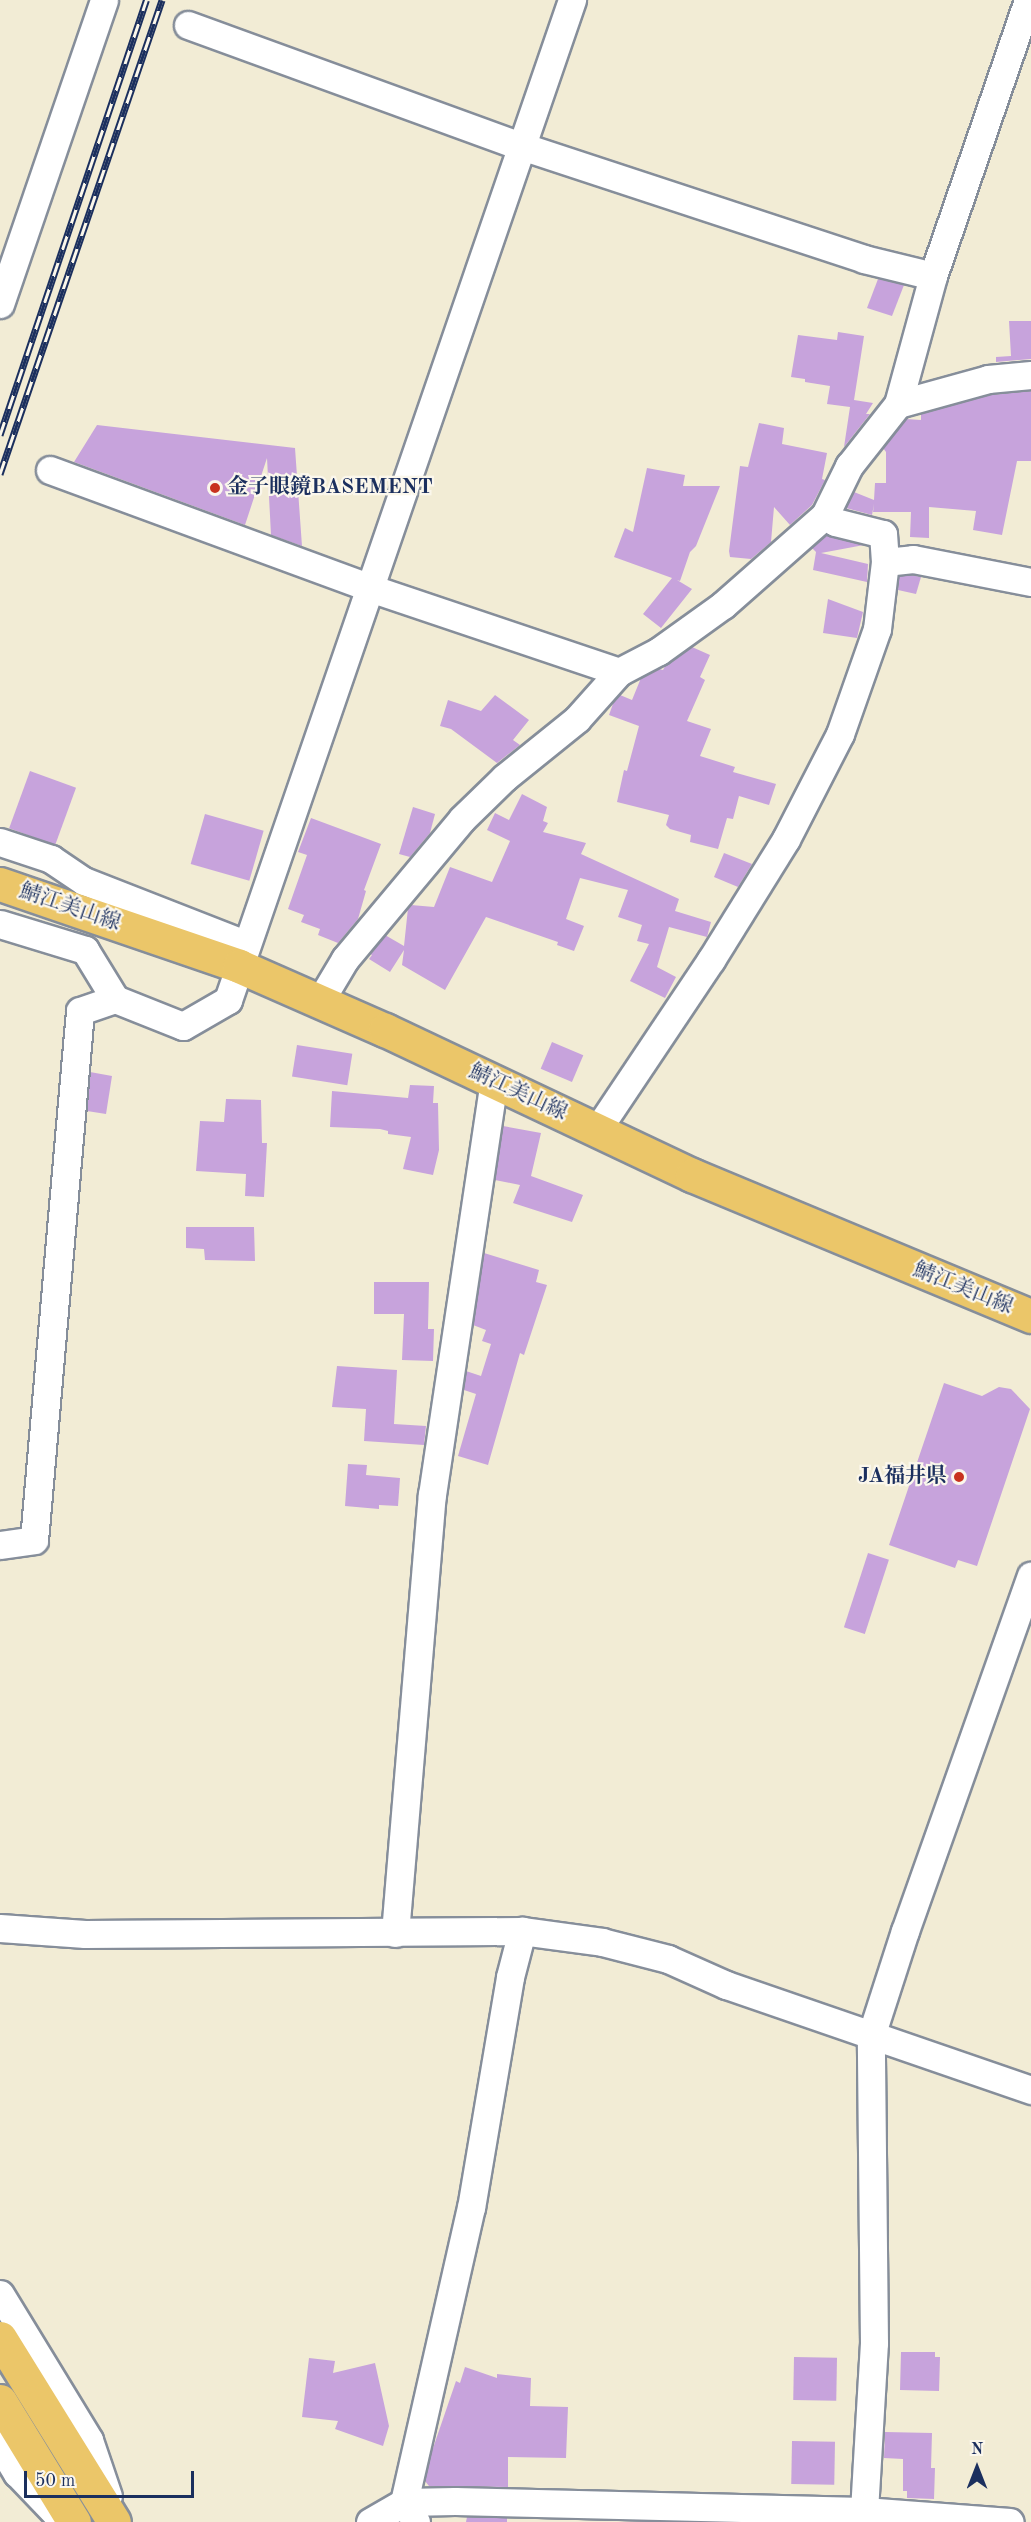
<!DOCTYPE html>
<meta charset="utf-8">
<style>
body{margin:0}
#map{position:relative;width:1031px;height:2522px;overflow:hidden;background:#f2ecd5;font-family:"Old Standard TT","Noto Serif JP",serif}
div>[style]{position:absolute}
.building>*{inset:0;background:#c7a3dc;transform-origin:0 0}
.roads{filter:drop-shadow(2px 0 #868e9a) drop-shadow(-2px 0 #868e9a) drop-shadow(0 2px #868e9a) drop-shadow(0 -2px #868e9a)}
.minor>*{height:27px;margin:-13.5px;padding:0 13.5px;transform-origin:13.5px;border-radius:13.5px;background:#fff}
.major>*{height:33px;margin:-16.5px;padding:0 16.5px;transform-origin:16.5px;border-radius:16.5px;background:#ebc669}
.highway>*{height:33px;margin:-16.5px;padding:0 16.5px;transform-origin:16.5px;border-radius:16.5px;background:#ebc669}
.rail>*{height:7px;margin-top:-3.5px;transform-origin:0;background:repeating-linear-gradient(90deg,#fbf7ec 0 14px,#1b2f5e 0 28px);box-sizing:border-box;border-block:2px solid #1b2f5e}
.dots>*{width:16px;height:16px;translate:-50% -50%;box-sizing:border-box;border:3px solid #fbf7ec;border-radius:50%}
span{translate:-50% -50%;white-space:nowrap;text-align:center;line-height:1.15;-webkit-text-stroke:4.5px #fbf7ec;paint-order:stroke}
.poi-label{font-size:21px;color:#1b2f5e;font-weight:700}
.left{translate:0 -50%;text-align:left}
.right{translate:-100% -50%;text-align:right}
.street-label{font-size:21px;color:#1b2f5e}
.north{position:absolute;left:947px;top:2438px;width:60px;height:60px;-webkit-text-stroke:4px #fbf7ec;paint-order:stroke;rotate:0deg;font-size:16px;font-weight:700;line-height:24px;text-align:center;color:#1b2f5e}
.north::after{content:'';display:block;margin:auto;width:21px;height:27px;background:#1b2f5e;clip-path:polygon(50% 0,100% 100%,50% 72%,0 100%)}
.scale{position:absolute;left:24px;top:2471px;width:170px;height:27px;box-sizing:border-box;border:3px solid #1b2f5e;border-top:0;padding-left:8px;font-size:18px;line-height:21px;white-space:nowrap;color:#1b2f5e;-webkit-text-stroke:4px #fbf7ec;paint-order:stroke}
</style>
<div id="map">
<div class="building">
<i style="clip-path:polygon(878px 279px,904px 285px,892px 316px,867px 308px)"></i>
<i style="clip-path:polygon(1009px 321px,1031px 321px,1031px 359px,996px 362px,996px 357px,1011px 356px)"></i>
<i style="clip-path:polygon(838px 332px,864px 336px,854px 400px,873px 403px,866px 414px,870px 414px,844px 447px,850px 407px,827px 404px,830px 386px,805px 382px,805px 379px,791px 377px,798px 335px,837px 340px)"></i>
<i style="clip-path:polygon(1031px 391px,1031px 461px,1017px 461px,1002px 535px,973px 530px,976px 511px,929px 507px,929px 538px,910px 537px,911px 512px,873px 512px,874px 504px,872px 515px,846px 508px,854px 492px,874px 500px,875px 483px,886px 483px,886px 452px,883px 448px,906px 419px,921px 420px,921px 414px,991px 395px)"></i>
<i style="clip-path:polygon(759px 423px,784px 428px,782px 444px,827px 453px,822px 479px,825px 480px,812px 505px,790px 525px,774px 507px,771px 542px,751px 559px,730px 557px,729px 551px,740px 466px,748px 467px)"></i>
<i style="clip-path:polygon(97px 425px,295px 448px,302px 546px,271px 535px,267px 458px,245px 525px,74px 462px)"></i>
<i style="clip-path:polygon(647px 468px,685px 475px,683px 486px,720px 486px,696px 546px,690px 552px,680px 581px,677px 580px,692px 589px,661px 628px,643px 614px,672px 578px,614px 557px,625px 528px,633px 532px)"></i>
<i style="clip-path:polygon(826px 535px,864px 545px,821px 553px,868px 564px,867px 582px,813px 570px,816px 552px,812px 548px)"></i>
<i style="clip-path:polygon(911px 575px,921px 577px,916px 594px,898px 590px,899px 576px)"></i>
<i style="clip-path:polygon(828px 599px,863px 612px,857px 638px,823px 633px)"></i>
<i style="clip-path:polygon(692px 647px,710px 655px,700px 677px,705px 680px,687px 721px,711px 729px,700px 756px,735px 767px,733px 772px,776px 784px,769px 805px,739px 796px,733px 819px,727px 818px,718px 849px,690px 842px,691px 835px,670px 829px,666px 825px,669px 815px,617px 802px,624px 770px,627px 771px,639px 726px,609px 715px,614px 701px,620px 695px,632px 700px,641px 678px,659px 669px,663px 670px,665px 666px)"></i>
<i style="clip-path:polygon(495px 695px,529px 720px,513px 740px,520px 745px,497px 763px,451px 729px,440px 726px,448px 700px,481px 711px)"></i>
<i style="left:30px;top:771px;width:49px;height:61px;rotate:20deg"></i>
<i style="clip-path:polygon(522px 794px,547px 807px,543px 821px,548px 823px,543px 832px,586px 843px,581px 854px,679px 899px,675px 911px,711px 922px,707px 937px,669px 927px,657px 967px,676px 977px,665px 998px,630px 981px,649px 944px,637px 941px,642px 925px,618px 917px,628px 890px,580px 878px,566px 919px,584px 926px,574px 951px,557px 945px,558px 942px,486px 917px,445px 990px,402px 965px,404px 950px,390px 972px,369px 959px,372px 955px,370px 954px,385px 935px,404px 946px,408px 908px,411px 905px,434px 907px,450px 867px,492px 882px,510px 841px,487px 830px,495px 813px,509px 820px)"></i>
<i style="clip-path:polygon(413px 807px,435px 814px,430px 833px,410px 857px,399px 854px)"></i>
<i style="left:205px;top:814px;width:61px;height:52px;rotate:16deg"></i>
<i style="clip-path:polygon(311px 818px,381px 844px,364px 890px,366px 891px,358px 919px,338px 943px,318px 935px,320px 929px,301px 922px,304px 915px,288px 909px,307px 855px,298px 852px)"></i>
<i style="clip-path:polygon(724px 853px,752px 864px,738px 887px,714px 877px)"></i>
<i style="left:552px;top:1042px;width:34px;height:29px;rotate:23deg"></i>
<i style="left:297px;top:1045px;width:56px;height:32px;rotate:9deg"></i>
<i style="clip-path:polygon(90px 1072px,112px 1076px,106px 1114px,87px 1111px)"></i>
<i style="clip-path:polygon(410px 1085px,434px 1086px,433px 1103px,438px 1103px,439px 1150px,433px 1175px,403px 1169px,411px 1137px,388px 1134px,388px 1131px,380px 1129px,330px 1127px,332px 1091px,408px 1098px)"></i>
<i style="clip-path:polygon(226px 1099px,261px 1100px,262px 1143px,267px 1143px,264px 1197px,245px 1196px,246px 1174px,196px 1171px,200px 1121px,224px 1122px)"></i>
<i style="clip-path:polygon(503px 1126px,541px 1133px,531px 1176px,583px 1195px,572px 1222px,513px 1203px,520px 1185px,495px 1180px)"></i>
<i style="clip-path:polygon(186px 1227px,254px 1227px,255px 1261px,205px 1260px,204px 1249px,186px 1248px)"></i>
<i style="clip-path:polygon(484px 1253px,539px 1270px,536px 1282px,547px 1285px,524px 1355px,520px 1353px,488px 1465px,458px 1456px,476px 1394px,464px 1390px,466px 1371px,481px 1376px,491px 1344px,482px 1341px,486px 1330px,473px 1325px)"></i>
<i style="clip-path:polygon(374px 1282px,429px 1282px,428px 1329px,434px 1329px,433px 1361px,402px 1360px,404px 1314px,374px 1314px)"></i>
<i style="clip-path:polygon(337px 1366px,397px 1370px,394px 1424px,426px 1426px,424px 1445px,364px 1441px,366px 1409px,332px 1407px)"></i>
<i style="clip-path:polygon(944px 1383px,982px 1396px,999px 1387px,1011px 1389px,1030px 1409px,977px 1566px,958px 1560px,955px 1568px,889px 1545px)"></i>
<i style="clip-path:polygon(348px 1464px,367px 1465px,366px 1475px,400px 1478px,398px 1506px,379px 1505px,379px 1509px,345px 1506px)"></i>
<i style="left:868px;top:1553px;width:22px;height:78px;rotate:18deg"></i>
<i style="clip-path:polygon(901px 2352px,935px 2352px,935px 2357px,940px 2357px,939px 2391px,900px 2390px)"></i>
<i style="left:794px;top:2357px;width:43px;height:43px;rotate:1deg"></i>
<i style="clip-path:polygon(309px 2358px,335px 2361px,333px 2373px,375px 2363px,389px 2426px,383px 2446px,335px 2429px,338px 2421px,302px 2417px)"></i>
<i style="clip-path:polygon(465px 2367px,497px 2378px,497px 2374px,531px 2378px,530px 2406px,568px 2407px,566px 2458px,508px 2457px,508px 2487px,429px 2486px,425px 2481px,431px 2454px,456px 2381px,460px 2383px)"></i>
<i style="clip-path:polygon(885px 2432px,932px 2433px,931px 2468px,935px 2468px,934px 2499px,907px 2498px,907px 2491px,903px 2491px,903px 2459px,884px 2458px)"></i>
<i style="left:792px;top:2441px;width:43px;height:43px;rotate:1deg"></i>
<i style="clip-path:polygon(467px 2517px,507px 2518px,507px 2522px,466px 2522px)"></i>
</div>
<div class="roads">
<div class="minor">
<i style="left:188px;top:25px;width:354px;rotate:20deg"></i>
<i style="left:521px;top:146px;width:361px;rotate:18.2deg"></i>
<i style="left:864px;top:259px;width:71px;rotate:13.8deg"></i>
<i style="left:0;top:304px;width:321px;rotate:-71.1deg"></i>
<i style="left:898px;top:404px;width:93px;rotate:-15.5deg"></i>
<i style="left:988px;top:379px;width:43px;rotate:-5.3deg"></i>
<i style="left:50px;top:470px;width:341px;rotate:20.2deg"></i>
<i style="left:370px;top:588px;width:263px;rotate:18.6deg"></i>
<i style="left:885px;top:562px;width:28px;rotate:-6deg"></i>
<i style="left:913px;top:559px;width:120px;rotate:11deg"></i>
<i style="left:0;top:842px;width:54px;rotate:18.4deg"></i>
<i style="left:51px;top:859px;width:40px;rotate:34deg"></i>
<i style="left:84px;top:881px;width:173px;rotate:21.4deg"></i>
<i style="left:0;top:924px;width:89px;rotate:17deg"></i>
<i style="left:85px;top:950px;width:57px;rotate:58.5deg"></i>
<i style="left:115px;top:999px;width:73px;rotate:21.7deg"></i>
<i style="left:183px;top:1026px;width:52px;rotate:-30deg"></i>
<i style="left:228px;top:1000px;width:1058px;rotate:-71.02deg"></i>
<i style="left:320px;top:1001px;width:49px;rotate:-59.2deg"></i>
<i style="left:345px;top:959px;width:182px;rotate:-50.1deg"></i>
<i style="left:462px;top:819px;width:59px;rotate:-44.3deg"></i>
<i style="left:504px;top:778px;width:94px;rotate:-38.9deg"></i>
<i style="left:577px;top:719px;width:63px;rotate:-48.2deg"></i>
<i style="left:619px;top:672px;width:45px;rotate:-27.7deg"></i>
<i style="left:659px;top:651px;width:79px;rotate:-35.7deg"></i>
<i style="left:723px;top:605px;width:136px;rotate:-41.4deg"></i>
<i style="left:825px;top:515px;width:55px;rotate:-63.9deg"></i>
<i style="left:849px;top:466px;width:79px;rotate:-51.7deg"></i>
<i style="left:898px;top:404px;width:133px;rotate:-74.7deg"></i>
<i style="left:933px;top:276px;width:292px;rotate:-71deg"></i>
<i style="left:597px;top:1130px;width:205px;rotate:-56.2deg"></i>
<i style="left:711px;top:960px;width:142px;rotate:-58.2deg"></i>
<i style="left:786px;top:839px;width:118px;rotate:-62.8deg"></i>
<i style="left:840px;top:734px;width:111px;rotate:-70.6deg"></i>
<i style="left:877px;top:629px;width:67px;rotate:-83.2deg"></i>
<i style="left:885px;top:562px;width:28px;rotate:-94deg"></i>
<i style="left:883px;top:534px;width:49px;rotate:-166deg"></i>
<i style="left:835px;top:522px;width:12px;rotate:-145deg"></i>
<i style="left:0;top:1545px;width:34px;rotate:-8deg"></i>
<i style="left:34px;top:1540px;width:531px;rotate:-85.03deg"></i>
<i style="left:80px;top:1011px;width:37px;rotate:-19deg"></i>
<i style="left:0;top:1928px;width:85px;rotate:4deg"></i>
<i style="left:85px;top:1934px;width:437px;rotate:-0.4deg"></i>
<i style="left:522px;top:1931px;width:81px;rotate:7.8deg"></i>
<i style="left:602px;top:1942px;width:68px;rotate:14.4deg"></i>
<i style="left:668px;top:1959px;width:64px;rotate:24.1deg"></i>
<i style="left:726px;top:1985px;width:323px;rotate:19deg"></i>
<i style="left:395px;top:1933px;width:440px;rotate:-85.2deg"></i>
<i style="left:432px;top:1495px;width:419px;rotate:-81.5deg"></i>
<i style="left:0;top:2294px;width:171px;rotate:58.6deg"></i>
<i style="left:89px;top:2440px;width:59px;rotate:71.3deg"></i>
<i style="left:0;top:2445px;width:33px;rotate:59deg"></i>
<i style="left:17px;top:2473px;width:66px;rotate:46.2deg"></i>
<i style="left:864px;top:2511px;width:168px;rotate:-86.6deg"></i>
<i style="left:874px;top:2343px;width:307px;rotate:-90.6deg"></i>
<i style="left:871px;top:2036px;width:110px;rotate:-72.1deg"></i>
<i style="left:905px;top:1931px;width:377px;rotate:-70.5deg"></i>
<i style="left:370px;top:2522px;width:39px;rotate:-30deg"></i>
<i style="left:404px;top:2502px;width:51px;rotate:-1.1deg"></i>
<i style="left:455px;top:2501px;width:409px;rotate:1.4deg"></i>
<i style="left:864px;top:2511px;width:146px;rotate:4.3deg"></i>
<i style="left:416px;top:2522px;width:23px;rotate:-121deg"></i>
<i style="left:404px;top:2502px;width:302px;rotate:-77.2deg"></i>
<i style="left:471px;top:2208px;width:234px;rotate:-80.4deg"></i>
<i style="left:510px;top:1977px;width:48px;rotate:-75.4deg"></i>
</div>
<div class="major">
<i style="left:0;top:884px;width:253px;rotate:18.9deg"></i>
<i style="left:239px;top:966px;width:159px;rotate:23.7deg"></i>
<i style="left:385px;top:1030px;width:340px;rotate:25.3deg"></i>
<i style="left:692px;top:1175px;width:367px;rotate:22.6deg"></i>
</div>
<div class="highway">
<i style="left:0;top:2338px;width:216px;rotate:58.2deg"></i>
<i style="left:0;top:2401px;width:142px;rotate:58.6deg"></i>
</div>
</div>
<div class="rail">
<i style="left:0;top:435px;width:459px;rotate:-71.4deg"></i>
<i style="left:0;top:474px;width:501px;rotate:-71.13deg"></i>
</div>
<div class="dots">
<i style="left:215px;top:488px;background:#c8321e"></i>
<i style="left:959px;top:1477px;background:#c8321e"></i>
</div>
<div class="poi-label">
<span class="left" style="left:227px;top:488px">金子眼鏡BASEMENT</span>
<span class="right" style="left:947px;top:1477px">JA福井県</span>
</div>
<div class="street-label">
<span style="left:70px;top:908px;rotate:19deg">鯖江美山線</span>
<span style="left:518px;top:1093px;rotate:25deg">鯖江美山線</span>
<span style="left:963px;top:1289px;rotate:22deg">鯖江美山線</span>
</div>
<div class="north">N</div>
<div class="scale">50 m</div>
</div>
